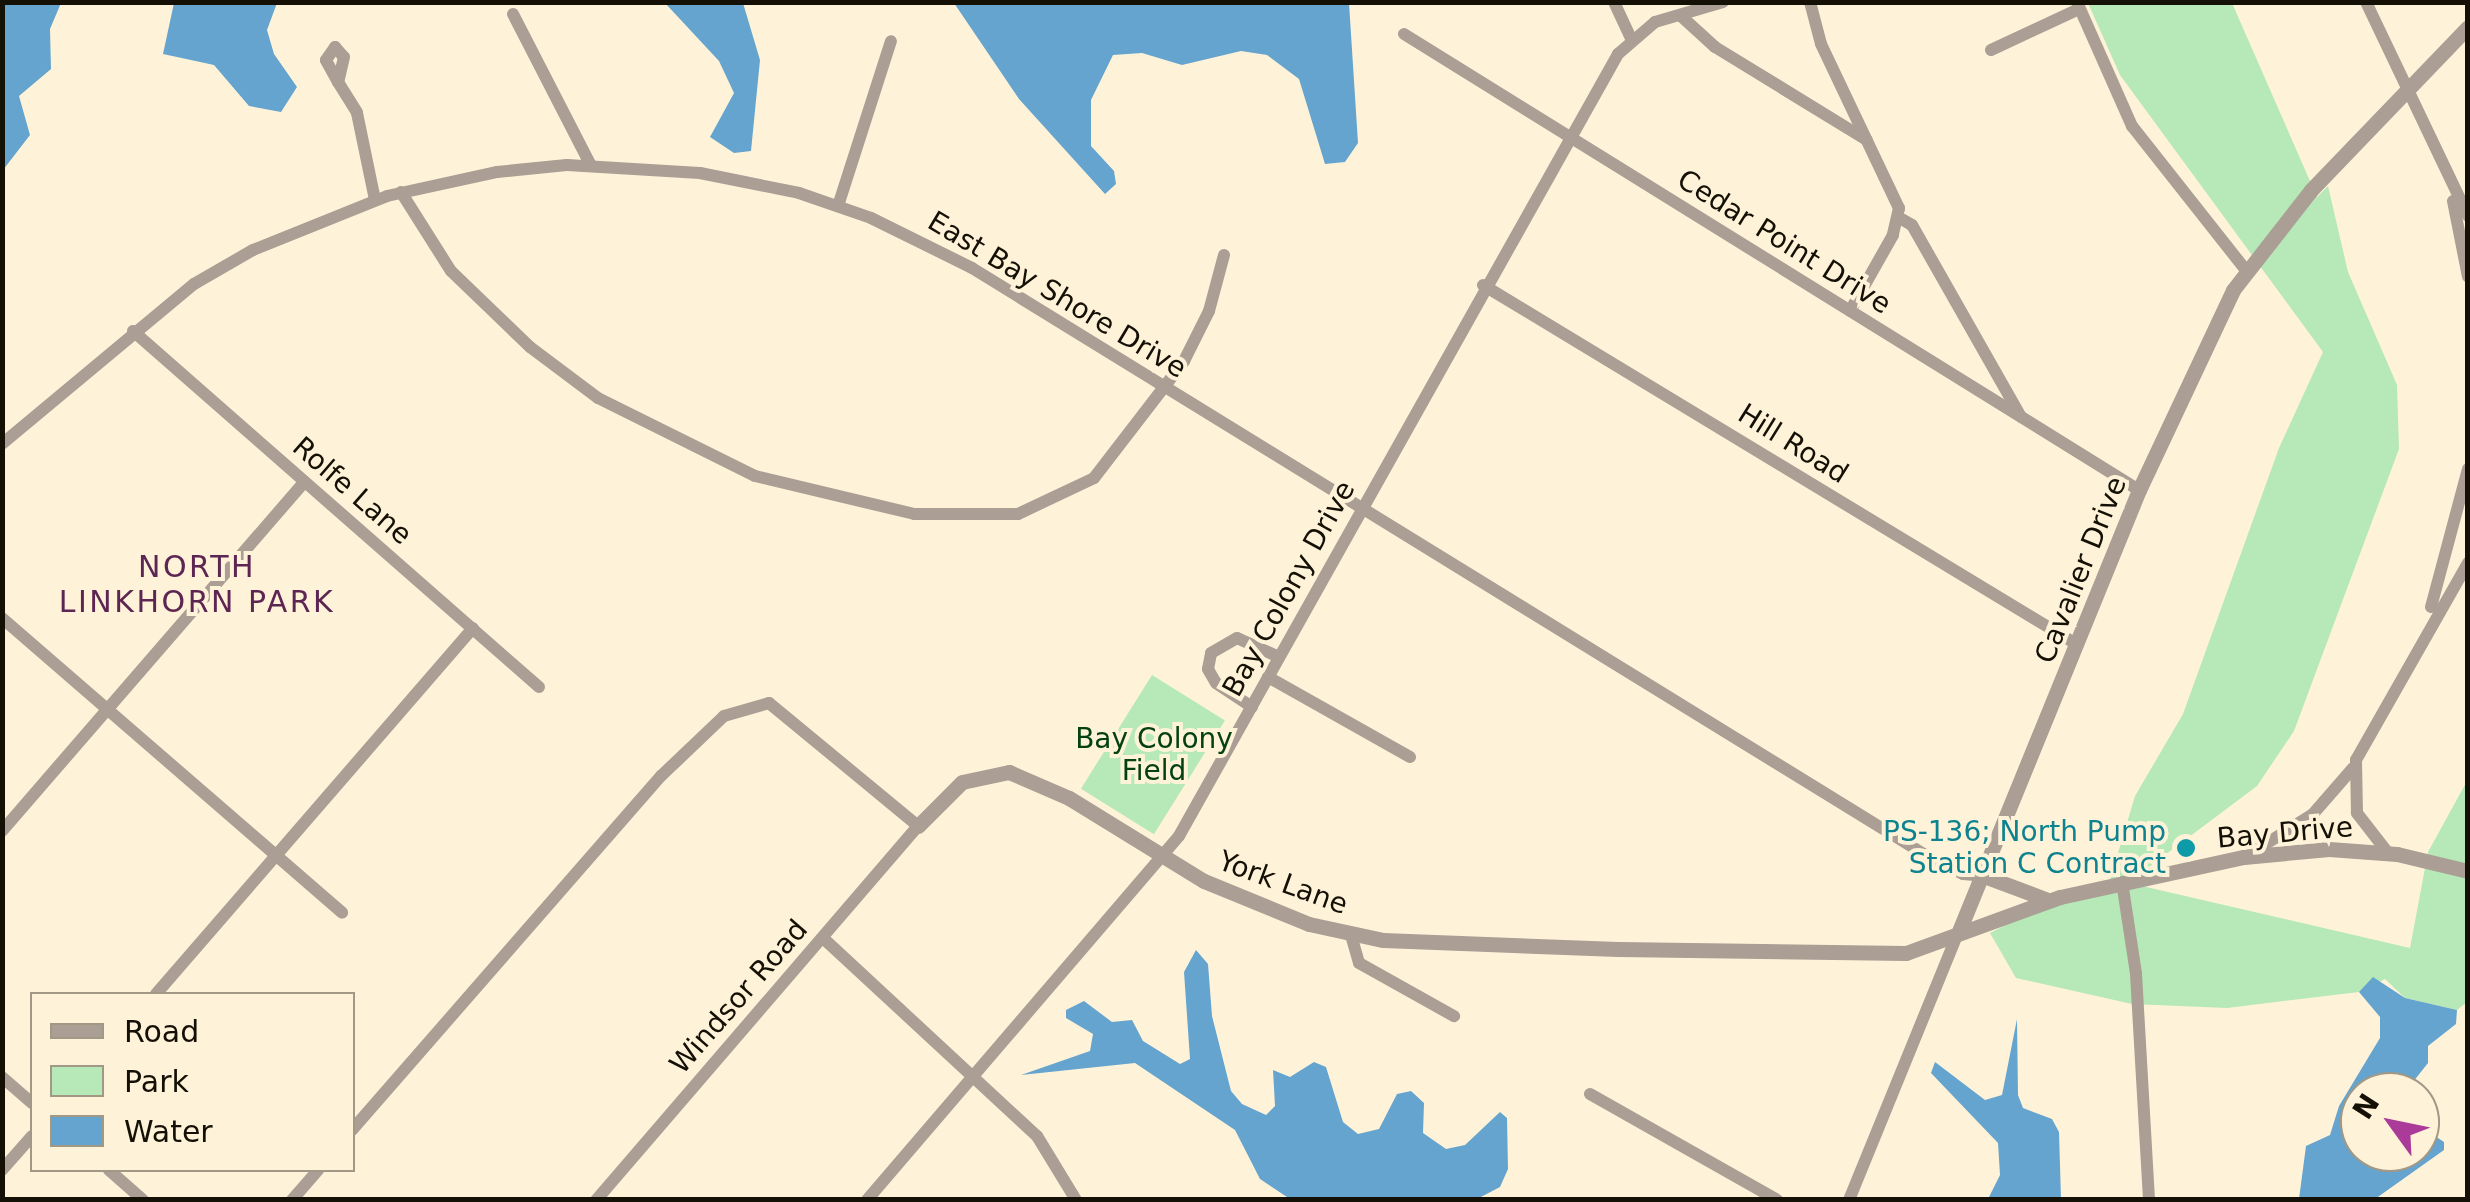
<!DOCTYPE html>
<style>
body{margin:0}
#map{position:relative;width:2470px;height:1202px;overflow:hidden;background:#fef3d9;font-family:"DejaVu Sans",sans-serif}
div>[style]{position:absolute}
.green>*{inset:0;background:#b6e8b8;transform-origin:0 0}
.water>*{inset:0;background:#64a4ce}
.minor>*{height:12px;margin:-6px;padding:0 6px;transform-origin:6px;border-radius:6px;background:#ab9e94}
.tertiary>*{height:15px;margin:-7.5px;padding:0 7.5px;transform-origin:7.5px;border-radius:7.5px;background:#ab9e94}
.dots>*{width:28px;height:28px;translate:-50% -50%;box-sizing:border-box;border:5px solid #fef3d9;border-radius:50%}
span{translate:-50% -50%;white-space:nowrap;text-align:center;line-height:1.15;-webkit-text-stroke:8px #fef3d9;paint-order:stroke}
.street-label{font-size:28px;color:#151006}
.park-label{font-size:28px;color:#034112}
.culture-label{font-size:28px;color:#0d838f}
.right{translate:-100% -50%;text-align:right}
.neighbourhood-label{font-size:30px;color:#5d2652;letter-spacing:2.5px}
.frame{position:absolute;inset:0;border:5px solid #151006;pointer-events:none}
.legend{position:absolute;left:30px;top:992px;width:325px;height:180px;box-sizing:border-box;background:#fef3d9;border:2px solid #a19885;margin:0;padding:12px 18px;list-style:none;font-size:30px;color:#151006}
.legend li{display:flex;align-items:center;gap:20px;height:50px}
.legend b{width:50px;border:2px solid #a19885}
.north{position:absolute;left:2340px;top:1072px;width:100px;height:100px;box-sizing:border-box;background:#fef3d9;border:2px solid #a19885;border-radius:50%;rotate:303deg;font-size:28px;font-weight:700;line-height:40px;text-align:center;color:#151006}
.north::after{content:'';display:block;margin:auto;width:35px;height:45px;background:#ab3b98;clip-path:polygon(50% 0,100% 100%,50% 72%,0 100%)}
</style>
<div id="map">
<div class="green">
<i style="clip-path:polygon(2088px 3px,2232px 3px,2317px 197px,2328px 186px,2348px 272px,2397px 385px,2399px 449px,2294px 731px,2257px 786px,2145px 870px,2142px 886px,2410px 948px,2428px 852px,2467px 781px,2467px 1002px,2457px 1010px,2405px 998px,2385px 979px,2359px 992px,2227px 1008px,2132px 1004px,2016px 978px,1990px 933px,2043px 906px,2106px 893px,2135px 796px,2183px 714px,2279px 448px,2323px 352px,2120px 75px)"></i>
<i style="left:1152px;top:675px;width:86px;height:134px;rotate:32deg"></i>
</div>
<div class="water">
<i style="clip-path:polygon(3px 2px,61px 3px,50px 29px,51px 69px,19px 96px,30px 135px,3px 170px)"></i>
<i style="clip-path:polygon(174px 3px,277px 3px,267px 30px,274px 54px,297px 87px,281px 112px,249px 106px,214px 65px,163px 54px)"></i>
<i style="clip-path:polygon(665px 3px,743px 3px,760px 60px,751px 151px,734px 153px,710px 137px,734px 93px,719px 61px)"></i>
<i style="clip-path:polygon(954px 3px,1349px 3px,1358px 143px,1345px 162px,1325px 164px,1299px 79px,1267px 55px,1241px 51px,1182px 65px,1142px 53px,1113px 55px,1091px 100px,1091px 146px,1114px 171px,1116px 184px,1105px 194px,1019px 99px)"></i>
<i style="clip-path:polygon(1196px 950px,1208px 964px,1212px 1016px,1231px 1091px,1242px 1104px,1266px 1115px,1275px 1106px,1273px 1070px,1290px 1077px,1314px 1062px,1326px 1067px,1343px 1122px,1358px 1134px,1379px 1129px,1397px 1094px,1411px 1091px,1424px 1103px,1423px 1133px,1446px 1149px,1465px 1145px,1500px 1112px,1507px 1118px,1508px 1169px,1500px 1187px,1477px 1199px,1290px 1199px,1260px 1179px,1235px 1130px,1135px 1063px,1021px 1075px,1090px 1051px,1093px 1034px,1066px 1018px,1066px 1010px,1084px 1001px,1112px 1022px,1132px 1020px,1143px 1041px,1180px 1064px,1190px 1059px,1184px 972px)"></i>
<i style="clip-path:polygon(2373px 977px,2405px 998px,2457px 1010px,2456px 1024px,2428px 1046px,2428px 1063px,2405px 1092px,2360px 1092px,2360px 1152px,2378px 1160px,2392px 1152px,2420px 1152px,2420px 1137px,2432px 1134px,2444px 1142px,2444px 1150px,2375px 1199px,2299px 1199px,2306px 1146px,2330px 1135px,2339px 1106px,2380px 1038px,2380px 1017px,2359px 992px)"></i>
<i style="clip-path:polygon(2017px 1019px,2018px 1095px,2023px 1108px,2052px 1119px,2059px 1132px,2061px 1199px,1988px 1199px,2000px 1175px,1998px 1143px,1931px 1073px,1935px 1062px,1985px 1100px,2002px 1095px)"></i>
</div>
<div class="minor">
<i style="left:1614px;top:2px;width:40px;rotate:65deg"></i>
<i style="left:1810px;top:2px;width:43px;rotate:75.3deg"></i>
<i style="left:1821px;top:44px;width:182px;rotate:64.6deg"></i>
<i style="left:1899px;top:208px;width:28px;rotate:103deg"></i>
<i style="left:1893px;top:235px;width:87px;rotate:119.5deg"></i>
<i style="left:2077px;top:2px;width:136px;rotate:66.1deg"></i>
<i style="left:2132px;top:126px;width:182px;rotate:51.7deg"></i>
<i style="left:2366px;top:2px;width:237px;rotate:64.5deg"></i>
<i style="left:513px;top:14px;width:171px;rotate:62.8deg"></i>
<i style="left:1681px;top:16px;width:46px;rotate:42.4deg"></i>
<i style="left:1715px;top:47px;width:178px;rotate:31.5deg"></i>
<i style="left:1404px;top:34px;width:865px;rotate:31.82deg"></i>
<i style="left:335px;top:47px;width:13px;rotate:48deg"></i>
<i style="left:344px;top:57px;width:26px;rotate:103deg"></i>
<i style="left:338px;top:82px;width:25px;rotate:-119deg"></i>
<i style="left:326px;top:60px;width:16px;rotate:-55deg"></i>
<i style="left:1991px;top:50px;width:97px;rotate:-25deg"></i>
<i style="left:338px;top:82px;width:36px;rotate:58deg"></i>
<i style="left:357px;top:113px;width:89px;rotate:78.3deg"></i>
<i style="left:401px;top:192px;width:93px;rotate:57.7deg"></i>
<i style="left:451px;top:271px;width:110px;rotate:43.9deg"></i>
<i style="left:530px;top:347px;width:85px;rotate:36.9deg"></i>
<i style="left:598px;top:398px;width:175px;rotate:26.4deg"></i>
<i style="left:755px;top:476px;width:163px;rotate:13.4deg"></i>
<i style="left:914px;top:514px;width:104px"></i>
<i style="left:1018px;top:514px;width:84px;rotate:-25.3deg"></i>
<i style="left:1094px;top:478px;width:148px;rotate:-52.4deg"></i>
<i style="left:1184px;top:361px;width:56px;rotate:-63.4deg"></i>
<i style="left:1209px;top:311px;width:58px;rotate:-75deg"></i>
<i style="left:2453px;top:201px;width:77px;rotate:78.8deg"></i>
<i style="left:838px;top:206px;width:173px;rotate:-72.2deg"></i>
<i style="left:1898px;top:217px;width:16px;rotate:30deg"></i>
<i style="left:1912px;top:225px;width:221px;rotate:60.4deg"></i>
<i style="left:1483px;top:285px;width:695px;rotate:31.18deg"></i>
<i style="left:133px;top:331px;width:540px;rotate:41.25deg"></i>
<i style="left:2px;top:444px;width:250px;rotate:-39.8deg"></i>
<i style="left:194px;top:284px;width:68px;rotate:-30deg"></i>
<i style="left:253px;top:250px;width:144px;rotate:-21.9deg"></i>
<i style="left:387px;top:196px;width:113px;rotate:-12.3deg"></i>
<i style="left:497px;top:172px;width:70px;rotate:-5.7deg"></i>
<i style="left:567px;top:165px;width:133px;rotate:3.4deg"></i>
<i style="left:700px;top:173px;width:101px;rotate:11.4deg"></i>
<i style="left:799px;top:193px;width:76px;rotate:19.1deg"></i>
<i style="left:871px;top:218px;width:113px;rotate:26.3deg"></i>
<i style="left:972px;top:268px;width:1122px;rotate:31.62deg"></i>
<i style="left:1927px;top:856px;width:40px;rotate:26.6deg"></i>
<i style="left:1963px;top:874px;width:21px;rotate:5deg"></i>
<i style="left:2431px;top:607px;width:143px;rotate:-75deg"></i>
<i style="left:2px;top:618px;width:450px;rotate:40.9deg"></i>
<i style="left:1268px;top:677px;width:163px;rotate:29.4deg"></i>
<i style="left:1252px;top:707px;width:43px;rotate:-146.3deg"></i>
<i style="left:1216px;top:683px;width:16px;rotate:-120deg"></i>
<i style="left:1208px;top:669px;width:16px;rotate:-79deg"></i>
<i style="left:1211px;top:653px;width:30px;rotate:-30deg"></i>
<i style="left:1237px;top:638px;width:46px;rotate:24.3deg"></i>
<i style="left:2px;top:831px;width:462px;rotate:-49.1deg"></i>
<i style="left:2388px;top:853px;width:51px;rotate:-127.8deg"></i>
<i style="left:2357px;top:813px;width:53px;rotate:-91.1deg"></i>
<i style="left:2356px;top:760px;width:227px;rotate:-60.4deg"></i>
<i style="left:2250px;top:854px;width:75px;rotate:-32.4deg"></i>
<i style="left:2313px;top:814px;width:61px;rotate:-49deg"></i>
<i style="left:2122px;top:882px;width:93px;rotate:81.3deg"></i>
<i style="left:2136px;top:974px;width:226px;rotate:86.7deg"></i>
<i style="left:1351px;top:935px;width:29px;rotate:74deg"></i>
<i style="left:1359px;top:963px;width:109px;rotate:29.2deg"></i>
<i style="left:823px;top:938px;width:292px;rotate:42.8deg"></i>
<i style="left:1037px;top:1136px;width:75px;rotate:58.6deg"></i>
<i style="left:156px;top:994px;width:484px;rotate:-49.1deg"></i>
<i style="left:2px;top:1077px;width:40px;rotate:41deg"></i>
<i style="left:1590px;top:1094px;width:215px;rotate:29.5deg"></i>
<i style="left:352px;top:1130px;width:470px;rotate:-48.9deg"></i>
<i style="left:661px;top:776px;width:87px;rotate:-43.6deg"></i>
<i style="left:724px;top:716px;width:47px;rotate:-16.1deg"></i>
<i style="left:769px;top:703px;width:193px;rotate:39.5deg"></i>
<i style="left:918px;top:826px;width:494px;rotate:130.7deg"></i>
<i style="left:2px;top:1170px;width:45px;rotate:-48.6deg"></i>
<i style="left:109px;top:1170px;width:45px;rotate:41.4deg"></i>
<i style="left:292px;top:1200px;width:40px;rotate:-49deg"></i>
<i style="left:867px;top:1200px;width:479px;rotate:-49.4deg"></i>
<i style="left:1179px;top:836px;width:897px;rotate:-60.69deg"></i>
<i style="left:1618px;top:54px;width:49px;rotate:-40.9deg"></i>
<i style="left:1655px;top:22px;width:71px;rotate:-16.4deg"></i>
<i style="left:1849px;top:1200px;width:291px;rotate:-67.8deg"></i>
</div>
<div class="tertiary">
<i style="left:918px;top:826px;width:62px;rotate:-45deg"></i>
<i style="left:962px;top:782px;width:48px;rotate:-12deg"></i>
<i style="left:1009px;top:772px;width:65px;rotate:23.4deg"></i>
<i style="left:1069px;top:798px;width:158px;rotate:31.6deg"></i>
<i style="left:1204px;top:881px;width:113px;rotate:22.3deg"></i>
<i style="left:1309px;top:924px;width:76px;rotate:12.2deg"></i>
<i style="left:1383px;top:940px;width:235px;rotate:2.2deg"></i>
<i style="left:1618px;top:949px;width:288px;rotate:0.8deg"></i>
<i style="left:1906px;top:953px;width:164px;rotate:-20deg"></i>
<i style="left:2060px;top:897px;width:188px;rotate:-12.3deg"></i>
<i style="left:2244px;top:857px;width:85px;rotate:-5.4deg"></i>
<i style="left:2329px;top:849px;width:68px;rotate:4.2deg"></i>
<i style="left:2397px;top:854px;width:73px;rotate:13.5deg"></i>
<i style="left:1984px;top:876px;width:68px;rotate:20.6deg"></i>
<i style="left:1959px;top:931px;width:476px;rotate:-67.8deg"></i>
<i style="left:2139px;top:490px;width:221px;rotate:-64.8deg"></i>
<i style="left:2233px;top:290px;width:127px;rotate:-52deg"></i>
<i style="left:2311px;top:190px;width:226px;rotate:-46.1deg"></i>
</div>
<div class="dots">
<i style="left:2186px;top:848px;background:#0f9aa8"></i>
</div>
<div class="street-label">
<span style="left:1784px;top:242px;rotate:32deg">Cedar Point Drive</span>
<span style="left:1057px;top:295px;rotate:31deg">East Bay Shore Drive</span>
<span style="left:1793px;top:444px;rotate:32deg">Hill Road</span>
<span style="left:352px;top:491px;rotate:41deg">Rolfe Lane</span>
<span style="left:2081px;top:570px;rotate:-68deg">Cavalier Drive</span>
<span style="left:1289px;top:589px;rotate:-61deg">Bay Colony Drive</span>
<span style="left:2285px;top:833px;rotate:-5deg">Bay Drive</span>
<span style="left:1283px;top:883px;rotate:20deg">York Lane</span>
<span style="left:739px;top:997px;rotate:-49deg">Windsor Road</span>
</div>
<div class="park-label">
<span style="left:1154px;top:755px">Bay Colony<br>Field</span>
</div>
<div class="culture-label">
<span class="right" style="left:2166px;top:848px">PS-136; North Pump<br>Station C Contract</span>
</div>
<div class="neighbourhood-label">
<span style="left:197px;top:584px">NORTH<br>LINKHORN PARK</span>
</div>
<div class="frame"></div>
<ul class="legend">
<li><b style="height:12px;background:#ab9e94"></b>Road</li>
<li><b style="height:28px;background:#b6e8b8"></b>Park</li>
<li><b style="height:28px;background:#64a4ce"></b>Water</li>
</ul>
<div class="north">N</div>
</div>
